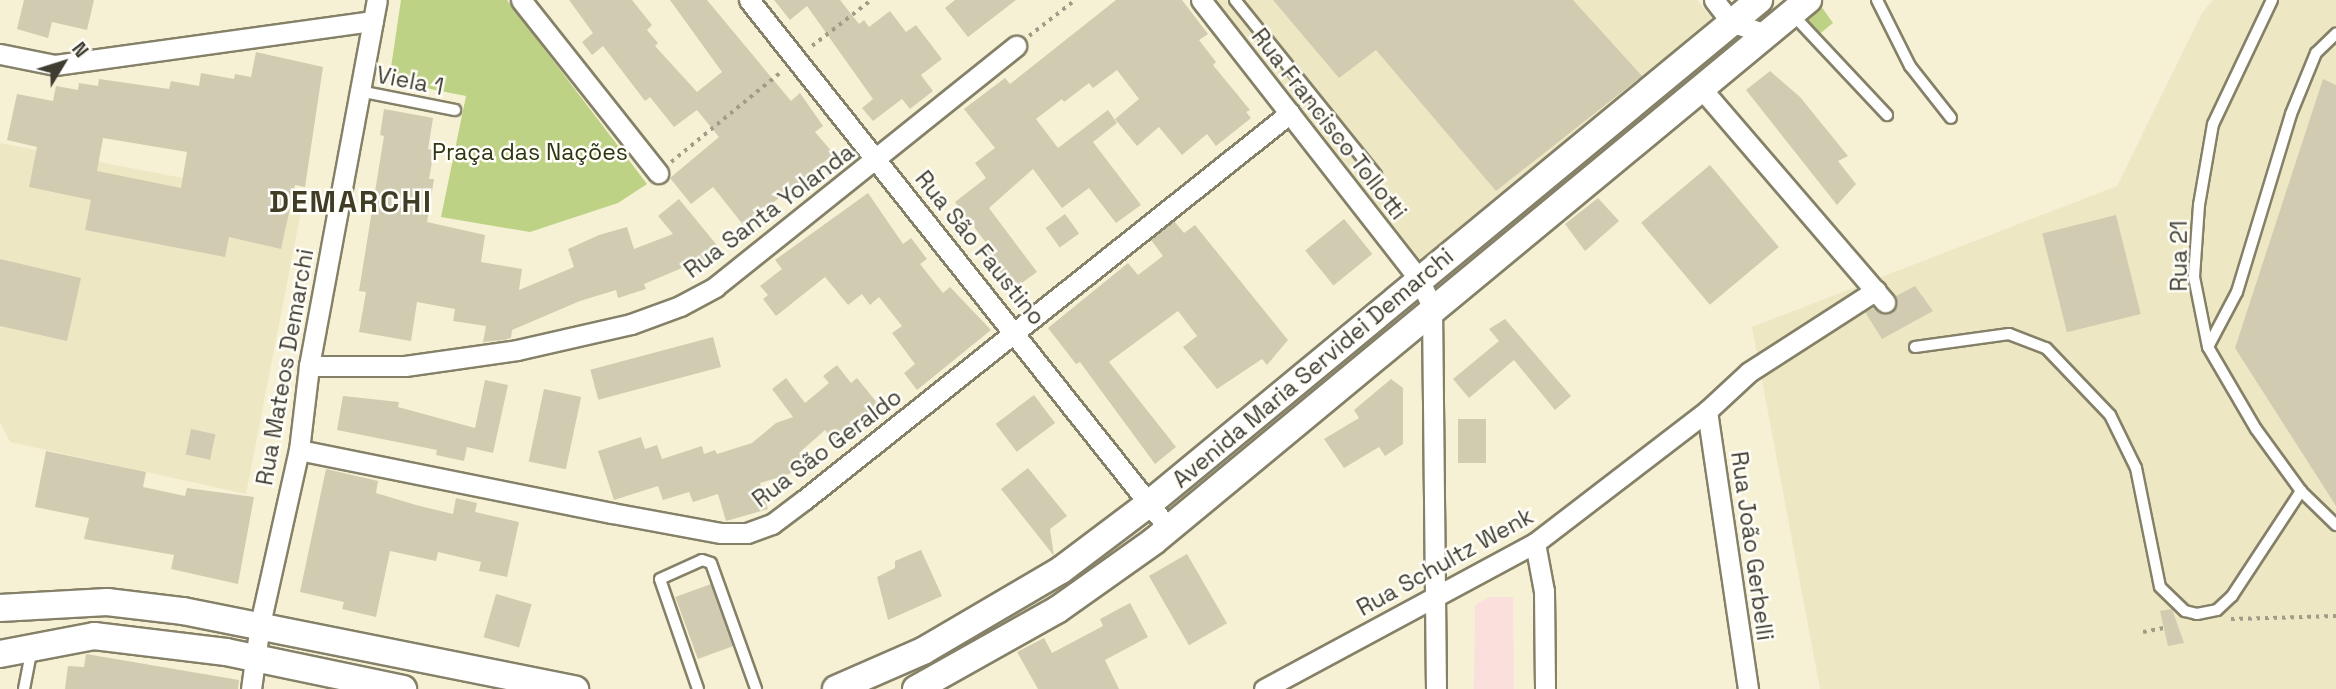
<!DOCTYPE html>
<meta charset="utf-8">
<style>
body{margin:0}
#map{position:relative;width:2336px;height:689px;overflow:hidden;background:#f6f1d5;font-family:"Space Grotesk",sans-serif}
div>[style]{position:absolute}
.built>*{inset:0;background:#ede7c4}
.medical>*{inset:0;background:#fadfdd}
.green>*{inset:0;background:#bed285}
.building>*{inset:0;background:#d1ccb1;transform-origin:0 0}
.path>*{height:3.5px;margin-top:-1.75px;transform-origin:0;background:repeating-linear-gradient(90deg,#a09c88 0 3.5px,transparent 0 8.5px)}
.roads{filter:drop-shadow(2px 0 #858168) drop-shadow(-2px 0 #858168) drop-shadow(0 2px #858168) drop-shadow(0 -2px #858168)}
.service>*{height:10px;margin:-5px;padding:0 5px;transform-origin:5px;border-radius:5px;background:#fff}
.minor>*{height:19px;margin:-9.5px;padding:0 9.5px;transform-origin:9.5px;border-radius:9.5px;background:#fff}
.secondary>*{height:26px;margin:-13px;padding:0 13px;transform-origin:13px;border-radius:13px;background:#fff}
span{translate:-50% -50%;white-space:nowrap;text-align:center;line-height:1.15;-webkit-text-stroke:5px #fffef8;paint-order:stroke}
.street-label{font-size:23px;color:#3f3d32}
.park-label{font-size:23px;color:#2d3612}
.district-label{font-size:30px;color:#413c26;font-weight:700;letter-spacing:2px}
.north{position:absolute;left:28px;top:28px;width:70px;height:70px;-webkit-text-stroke:5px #fffef8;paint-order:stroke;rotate:52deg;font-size:19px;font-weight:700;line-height:28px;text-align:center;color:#3f3d32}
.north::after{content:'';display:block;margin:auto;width:24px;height:32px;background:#3f3d32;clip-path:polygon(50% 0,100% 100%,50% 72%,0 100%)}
</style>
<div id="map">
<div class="built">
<i style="clip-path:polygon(1215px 0,1697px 0,1712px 18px,1420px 266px)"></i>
<i style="clip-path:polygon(2213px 0,2336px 0,2336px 689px,1820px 689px,1752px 327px,2117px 186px,2202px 13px)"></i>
<i style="clip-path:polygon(0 143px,303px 201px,246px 494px,10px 442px,0 422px)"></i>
</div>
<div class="medical">
<i style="clip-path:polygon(1489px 597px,1513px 597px,1514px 689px,1474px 689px,1475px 605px)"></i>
</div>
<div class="green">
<i style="clip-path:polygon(401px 0,507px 0,647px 184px,618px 203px,530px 232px,441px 217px,466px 96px,389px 81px)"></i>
<i style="clip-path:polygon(1821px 6px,1833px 23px,1817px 36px,1803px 22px)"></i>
</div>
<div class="building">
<i style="clip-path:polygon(24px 0,94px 0,87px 30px,52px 22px,48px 38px,17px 29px)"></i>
<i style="clip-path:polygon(569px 0,632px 0,652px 25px,647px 30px,658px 43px,655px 46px,697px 92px,722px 72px,670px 0,707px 0,791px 101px,800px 93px,823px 126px,815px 132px,834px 154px,744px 226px,713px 187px,691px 204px,670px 178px,719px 137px,697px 110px,674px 127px,650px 97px,645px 101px,603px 46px,592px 55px,582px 42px,593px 33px)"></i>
<i style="clip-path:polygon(774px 0,840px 0,859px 24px,864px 20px,869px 27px,890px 11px,906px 32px,916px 25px,942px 59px,921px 75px,933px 91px,910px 109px,902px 99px,873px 121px,862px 108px,873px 99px,807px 6px,790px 20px)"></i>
<i style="clip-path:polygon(955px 0,1016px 0,968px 37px,945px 8px)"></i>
<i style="clip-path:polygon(1116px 0,1182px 0,1208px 34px,1199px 40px,1216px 62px,1213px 65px,1250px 110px,1246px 112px,1251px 118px,1216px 146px,1207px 134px,1182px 155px,1159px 127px,1137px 146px,1115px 119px,1139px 99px,1117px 70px,1093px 88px,1089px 83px,1064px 102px,1062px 99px,1036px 119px,1058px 148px,1108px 110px,1117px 123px,1093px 142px,1141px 205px,1116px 223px,1089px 188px,1062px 208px,1033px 169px,989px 208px,1037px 272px,1013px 289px,981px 248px,987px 244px,955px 202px,986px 178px,975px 163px,995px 148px,964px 109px,1005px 78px,1010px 84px)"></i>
<i style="clip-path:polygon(1273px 0,1573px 0,1642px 76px,1496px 191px,1376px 50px,1339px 78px)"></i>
<i style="clip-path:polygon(evenodd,256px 52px,323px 67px,305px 187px,295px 185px,281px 249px,229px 237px,225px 257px,85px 230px,91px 200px,29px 187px,37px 147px,7px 140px,17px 94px,53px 101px,56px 86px,78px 90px,79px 83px,98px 86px,99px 79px,169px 89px,171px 81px,199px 86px,201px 73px,234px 79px,235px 74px,251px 77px,256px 52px,103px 138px,187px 152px,181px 188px,97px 171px,103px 138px)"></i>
<i style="clip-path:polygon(1770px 71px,1800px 97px,1848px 156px,1838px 161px,1856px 184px,1837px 205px,1746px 90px)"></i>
<i style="clip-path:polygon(2323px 79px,2336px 85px,2336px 506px,2235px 348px)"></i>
<i style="clip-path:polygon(384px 109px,433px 118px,428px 149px,434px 150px,429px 179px,434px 179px,427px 222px,485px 235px,481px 262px,522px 269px,519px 290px,574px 267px,568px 249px,599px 235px,627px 227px,634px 249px,673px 234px,658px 216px,679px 199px,720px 249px,699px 266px,696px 262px,644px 284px,646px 289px,618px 298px,616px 290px,580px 301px,512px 330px,511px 338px,504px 340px,483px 342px,486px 326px,453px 321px,455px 309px,417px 302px,411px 341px,359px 332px,366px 292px,359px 291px,384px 136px,380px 135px)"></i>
<i style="left:1710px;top:165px;width:107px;height:90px;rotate:50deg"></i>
<i style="clip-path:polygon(868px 193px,903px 244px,911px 238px,927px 259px,920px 264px,943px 293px,950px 287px,991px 330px,917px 390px,904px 373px,915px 364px,892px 333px,902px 326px,879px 297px,870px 305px,862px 294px,848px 305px,825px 277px,776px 316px,763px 299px,768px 295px,760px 286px,782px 269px,775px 260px)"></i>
<i style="clip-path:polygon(1598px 198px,1619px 221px,1585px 251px,1565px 224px)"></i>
<i style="left:1065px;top:214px;width:24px;height:24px;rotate:54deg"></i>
<i style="left:2116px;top:215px;width:102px;height:76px;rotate:76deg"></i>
<i style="left:1344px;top:219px;width:45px;height:50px;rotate:51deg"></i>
<i style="clip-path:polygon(1174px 221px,1184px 233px,1195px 225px,1288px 340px,1267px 365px,1262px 359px,1217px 389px,1183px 347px,1197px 336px,1178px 311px,1109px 362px,1176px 447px,1155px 464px,1080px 362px,1076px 364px,1048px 328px,1128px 263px,1138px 275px,1163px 256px,1151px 240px)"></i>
<i style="clip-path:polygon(0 259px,81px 278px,67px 341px,0 326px)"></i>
<i style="clip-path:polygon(1915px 286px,1933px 311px,1882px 339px,1865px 312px,1874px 308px,1882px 314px,1892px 312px,1896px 296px)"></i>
<i style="clip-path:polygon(1505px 319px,1571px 396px,1555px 410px,1514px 360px,1469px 398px,1453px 379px,1499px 341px,1489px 329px)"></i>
<i style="left:713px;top:337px;width:31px;height:127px;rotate:75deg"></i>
<i style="clip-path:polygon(837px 365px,851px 383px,857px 378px,878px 404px,833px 440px,825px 430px,799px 453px,805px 461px,789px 474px,760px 483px,768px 509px,726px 521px,718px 494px,693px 502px,689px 492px,663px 500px,658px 486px,614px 500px,598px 451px,641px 437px,645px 449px,657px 445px,662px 459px,702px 446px,704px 454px,715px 450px,717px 454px,752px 443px,776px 423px,793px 417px,772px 389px,786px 378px,805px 403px,829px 383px,823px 376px)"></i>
<i style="clip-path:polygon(1391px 379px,1403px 388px,1403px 444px,1385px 456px,1379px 447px,1344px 468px,1324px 439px,1359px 418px,1354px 410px)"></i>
<i style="clip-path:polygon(485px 380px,508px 385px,493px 453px,467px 447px,464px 461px,436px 455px,437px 450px,337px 430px,343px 396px,399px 402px,398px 407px,475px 428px)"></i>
<i style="left:544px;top:389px;width:38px;height:74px;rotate:12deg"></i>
<i style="left:1034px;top:395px;width:35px;height:48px;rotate:53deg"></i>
<i style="left:1458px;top:419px;width:28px;height:44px"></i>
<i style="left:191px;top:429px;width:25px;height:26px;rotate:12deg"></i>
<i style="clip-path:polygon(46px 451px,146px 472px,143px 487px,185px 496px,187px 488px,254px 497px,238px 584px,171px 569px,174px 555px,84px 539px,89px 518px,35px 507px)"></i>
<i style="clip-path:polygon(1028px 468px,1067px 516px,1050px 529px,1054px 556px,1001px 489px)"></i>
<i style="clip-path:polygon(326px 469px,378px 481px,376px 493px,416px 505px,453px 514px,456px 498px,477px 503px,475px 512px,519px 522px,507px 577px,479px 571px,481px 562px,438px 552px,436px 561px,390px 551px,376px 617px,342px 609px,344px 602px,300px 592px)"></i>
<i style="clip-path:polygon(921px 550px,942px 596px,888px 620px,877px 577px,895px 568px,895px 561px)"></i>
<i style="left:1187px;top:554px;width:80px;height:44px;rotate:60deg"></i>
<i style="left:711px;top:584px;width:66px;height:38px;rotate:70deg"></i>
<i style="left:496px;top:594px;width:37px;height:45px;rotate:16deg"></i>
<i style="clip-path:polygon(1130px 603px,1148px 637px,1105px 660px,1119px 689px,1038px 689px,1017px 652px,1044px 638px,1052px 653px,1103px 626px,1100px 619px)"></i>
<i style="clip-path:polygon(2172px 609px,2184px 643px,2168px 646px,2160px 611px)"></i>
<i style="clip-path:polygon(86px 654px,239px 680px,238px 689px,65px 689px,68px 666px,84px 667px)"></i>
</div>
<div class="path">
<i style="left:1029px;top:36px;width:58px;rotate:-38deg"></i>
<i style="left:812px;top:46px;width:75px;rotate:-37.9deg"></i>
<i style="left:671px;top:162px;width:144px;rotate:-39.3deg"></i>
<i style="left:2231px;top:619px;width:105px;rotate:-1.6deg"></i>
<i style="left:2143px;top:632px;width:21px;rotate:-11deg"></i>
</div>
<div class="roads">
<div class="service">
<i style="left:1235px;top:0;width:225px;rotate:51.1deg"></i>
<i style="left:1877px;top:0;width:74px;rotate:63.4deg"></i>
<i style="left:1910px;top:66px;width:66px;rotate:51.7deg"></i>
<i style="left:2272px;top:0;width:137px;rotate:115.4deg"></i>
<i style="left:2213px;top:124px;width:82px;rotate:99.8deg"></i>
<i style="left:2199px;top:205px;width:72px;rotate:94deg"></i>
<i style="left:2194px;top:277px;width:71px;rotate:78.7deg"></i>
<i style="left:2208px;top:347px;width:95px;rotate:59.7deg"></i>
<i style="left:2256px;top:429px;width:77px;rotate:54deg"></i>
<i style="left:2301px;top:491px;width:49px;rotate:44.2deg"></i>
<i style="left:1794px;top:16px;width:136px;rotate:46.8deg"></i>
<i style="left:359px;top:91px;width:98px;rotate:11.2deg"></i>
<i style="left:1915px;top:347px;width:95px;rotate:-7.9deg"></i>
<i style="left:2009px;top:334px;width:40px;rotate:21deg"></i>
<i style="left:2046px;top:348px;width:93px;rotate:46.3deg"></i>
<i style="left:2110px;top:415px;width:59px;rotate:63.9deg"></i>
<i style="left:2136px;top:468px;width:121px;rotate:78.6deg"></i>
<i style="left:2160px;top:587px;width:35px;rotate:44deg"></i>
<i style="left:2185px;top:611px;width:12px;rotate:14deg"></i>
<i style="left:2197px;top:614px;width:20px;rotate:-11deg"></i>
<i style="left:2217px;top:610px;width:21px;rotate:-43deg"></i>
<i style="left:2232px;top:596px;width:126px;rotate:-56.7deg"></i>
<i style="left:2208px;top:347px;width:62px;rotate:-62.2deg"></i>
<i style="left:2237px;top:292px;width:186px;rotate:-73.1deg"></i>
<i style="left:2291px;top:114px;width:66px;rotate:-67.7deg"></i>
<i style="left:2316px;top:53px;width:28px;rotate:-44deg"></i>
<i style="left:24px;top:689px;width:38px;rotate:-79deg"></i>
<i style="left:698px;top:689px;width:116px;rotate:-109.1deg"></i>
<i style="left:660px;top:579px;width:46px;rotate:-24.3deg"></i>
<i style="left:702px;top:560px;width:9px;rotate:18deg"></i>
<i style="left:711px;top:563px;width:134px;rotate:70.3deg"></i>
</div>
<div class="minor">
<i style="left:521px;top:0;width:221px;rotate:51.6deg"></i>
<i style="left:749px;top:0;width:675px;rotate:51.55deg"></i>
<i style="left:1201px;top:0;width:354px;rotate:52deg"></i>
<i style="left:1419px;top:279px;width:31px;rotate:65deg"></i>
<i style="left:1432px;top:307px;width:382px;rotate:89.4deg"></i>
<i style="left:1714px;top:0;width:28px;rotate:52deg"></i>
<i style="left:1731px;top:22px;width:36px;rotate:19deg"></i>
<i style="left:0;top:54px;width:56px;rotate:11.3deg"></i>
<i style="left:55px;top:65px;width:321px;rotate:-7.9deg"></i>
<i style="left:1700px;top:87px;width:284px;rotate:49.3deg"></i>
<i style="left:309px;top:366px;width:96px"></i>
<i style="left:405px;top:366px;width:113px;rotate:-8.1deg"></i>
<i style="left:517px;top:350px;width:117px;rotate:-12.8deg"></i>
<i style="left:631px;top:324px;width:52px;rotate:-20.2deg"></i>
<i style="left:680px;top:306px;width:40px;rotate:-28deg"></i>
<i style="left:715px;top:287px;width:386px;rotate:-38.7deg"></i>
<i style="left:1707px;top:411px;width:281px;rotate:81.6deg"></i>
<i style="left:299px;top:450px;width:319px;rotate:11.4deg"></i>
<i style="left:612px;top:513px;width:111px;rotate:10.4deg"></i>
<i style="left:721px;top:533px;width:26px"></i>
<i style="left:747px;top:533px;width:27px;rotate:-20deg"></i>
<i style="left:772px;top:524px;width:40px;rotate:-37deg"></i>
<i style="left:804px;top:500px;width:621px;rotate:-38.53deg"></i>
<i style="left:1535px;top:543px;width:49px;rotate:79.4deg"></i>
<i style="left:1544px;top:591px;width:98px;rotate:89.4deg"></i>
<i style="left:251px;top:689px;width:66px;rotate:-82.1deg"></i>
<i style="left:260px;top:624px;width:178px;rotate:-77.4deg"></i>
<i style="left:299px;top:450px;width:85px;rotate:-83.2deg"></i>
<i style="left:309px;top:366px;width:372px;rotate:-79.5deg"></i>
<i style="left:1264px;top:689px;width:308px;rotate:-28.3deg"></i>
<i style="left:1535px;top:543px;width:217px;rotate:-37.5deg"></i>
<i style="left:1707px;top:411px;width:57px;rotate:-42.9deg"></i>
<i style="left:1749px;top:372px;width:151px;rotate:-32.8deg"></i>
</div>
<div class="secondary">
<i style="left:0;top:608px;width:107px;rotate:-3.2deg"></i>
<i style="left:107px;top:602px;width:77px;rotate:6.8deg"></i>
<i style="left:183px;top:611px;width:400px;rotate:11.3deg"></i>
<i style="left:0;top:654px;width:96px;rotate:-10.8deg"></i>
<i style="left:94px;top:636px;width:133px;rotate:6.9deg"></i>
<i style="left:226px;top:652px;width:181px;rotate:11.8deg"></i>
<i style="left:836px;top:689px;width:95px;rotate:-23.6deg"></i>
<i style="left:923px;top:651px;width:160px;rotate:-30.4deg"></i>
<i style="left:1061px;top:570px;width:111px;rotate:-37deg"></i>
<i style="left:1150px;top:503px;width:790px;rotate:-39.55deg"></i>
<i style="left:916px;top:689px;width:162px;rotate:-29.3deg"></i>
<i style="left:1057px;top:610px;width:119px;rotate:-35.4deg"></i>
<i style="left:1154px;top:541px;width:849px;rotate:-39.6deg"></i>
</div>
</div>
<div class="street-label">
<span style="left:410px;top:81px;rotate:11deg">Viela 1</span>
<span style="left:1329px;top:124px;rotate:52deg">Rua Francisco Tollotti</span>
<span style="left:769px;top:211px;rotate:-37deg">Rua Santa Yolanda</span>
<span style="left:980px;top:248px;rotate:51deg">Rua São Faustino</span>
<span style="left:2179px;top:256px;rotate:-90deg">Rua 21</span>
<span style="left:285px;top:367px;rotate:-80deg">Rua Mateos Demarchi</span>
<span style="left:1313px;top:368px;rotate:-40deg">Avenida Maria Servidei Demarchi</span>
<span style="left:827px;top:448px;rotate:-37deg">Rua São Geraldo</span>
<span style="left:1752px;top:546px;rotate:82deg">Rua João Gerbelli</span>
<span style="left:1445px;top:562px;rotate:-29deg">Rua Schultz Wenk</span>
</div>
<div class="park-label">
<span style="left:530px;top:152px">Praça das Nações</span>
</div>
<div class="district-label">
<span style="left:351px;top:202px">DEMARCHI</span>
</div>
<div class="north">N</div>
</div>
